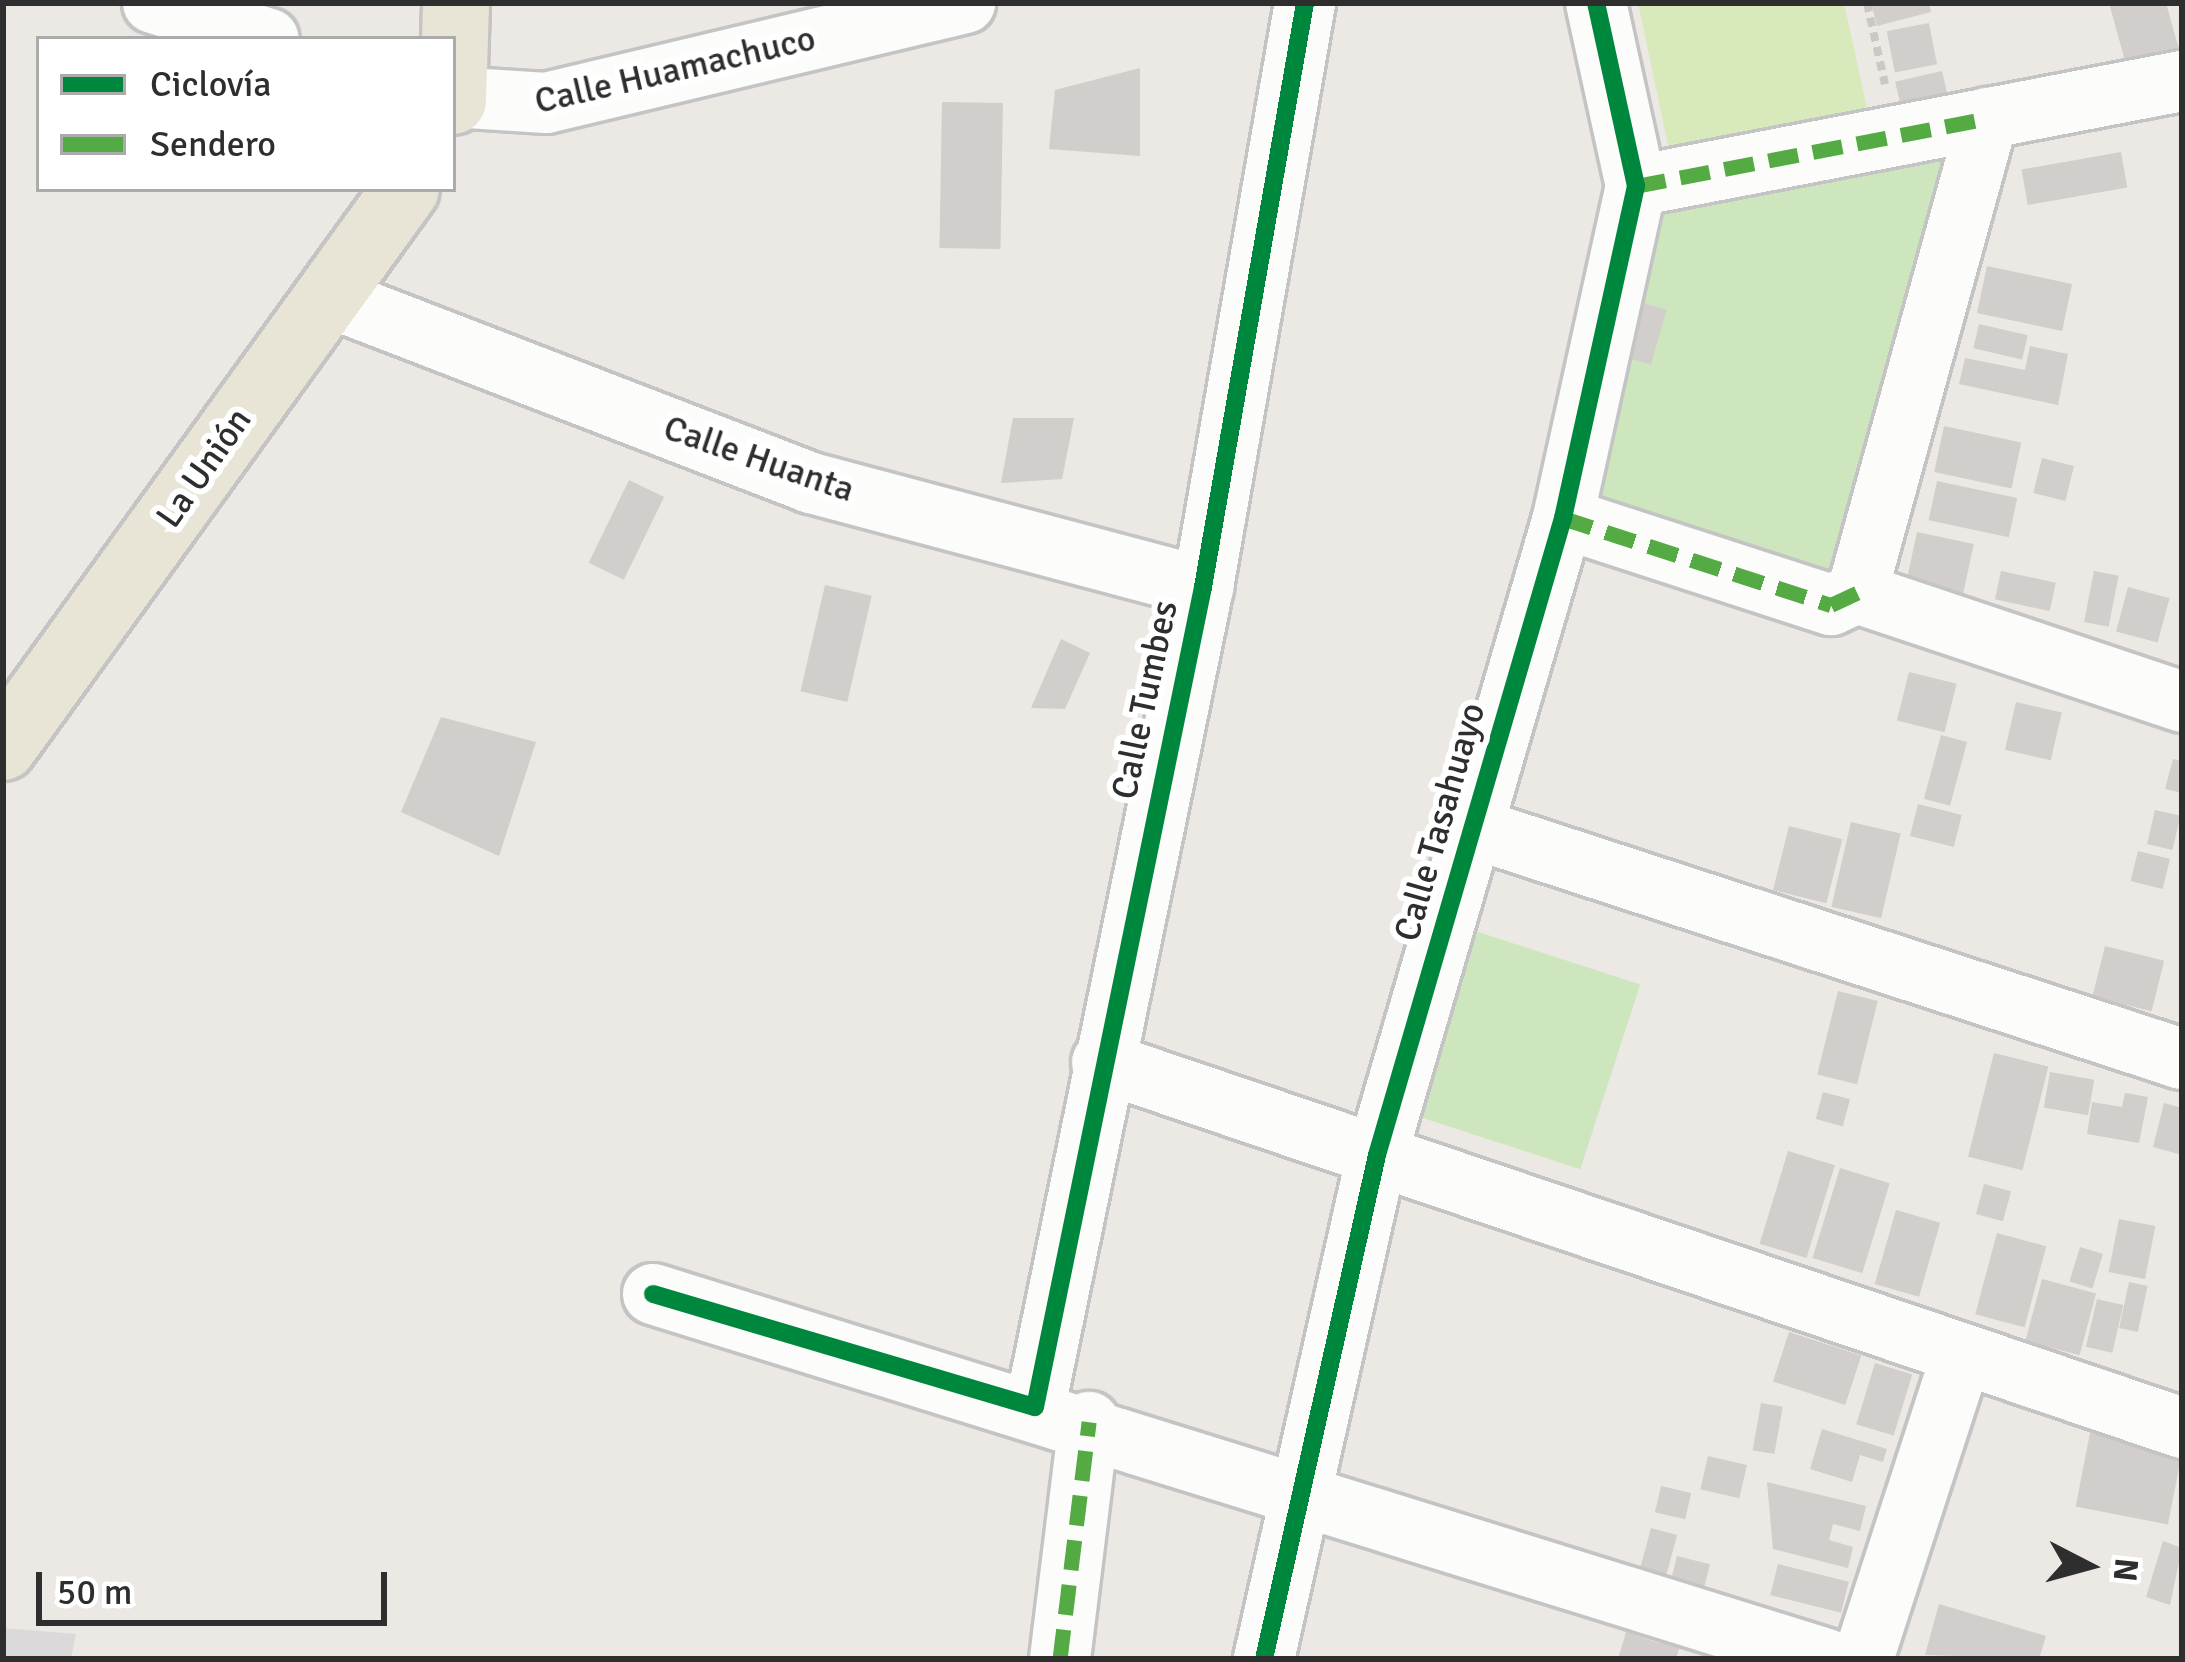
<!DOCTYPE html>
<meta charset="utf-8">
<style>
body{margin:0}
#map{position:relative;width:2185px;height:1662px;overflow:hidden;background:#ece8e4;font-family:Signika,sans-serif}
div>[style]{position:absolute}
.industrial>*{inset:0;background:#dcd9db}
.green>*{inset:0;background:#cde6be;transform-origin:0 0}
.pitch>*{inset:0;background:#d8eabb}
.building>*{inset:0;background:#d1cecb;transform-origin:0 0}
.path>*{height:8px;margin-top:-4px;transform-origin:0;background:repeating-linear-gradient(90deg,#c9c9c8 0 9px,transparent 0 15px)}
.roads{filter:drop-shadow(3px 0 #c5c4c5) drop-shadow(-3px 0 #c5c4c5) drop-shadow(0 3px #c5c4c5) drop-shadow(0 -3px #c5c4c5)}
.minor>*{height:60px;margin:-30px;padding:0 30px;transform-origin:30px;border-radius:30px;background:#fcfcfb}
.major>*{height:66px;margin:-33px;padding:0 33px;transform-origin:33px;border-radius:33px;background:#e8e4d6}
.quiet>*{height:15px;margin-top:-7.5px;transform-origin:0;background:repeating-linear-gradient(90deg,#54ab44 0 30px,transparent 0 45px)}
.cycleway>*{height:18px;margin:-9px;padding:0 9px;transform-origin:9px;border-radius:9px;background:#00873e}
span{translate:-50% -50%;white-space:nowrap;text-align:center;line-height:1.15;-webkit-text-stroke:12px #fff;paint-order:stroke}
.street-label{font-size:36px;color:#2e2e2e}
.frame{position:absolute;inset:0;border:6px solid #2e2e2e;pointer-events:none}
.legend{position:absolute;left:36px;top:36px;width:420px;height:156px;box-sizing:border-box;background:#fff;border:3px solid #ababab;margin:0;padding:15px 21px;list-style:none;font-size:36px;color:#2e2e2e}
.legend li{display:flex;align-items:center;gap:24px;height:60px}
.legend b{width:60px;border:3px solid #ababab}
.north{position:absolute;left:2029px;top:1506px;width:120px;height:120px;-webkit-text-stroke:9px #fff;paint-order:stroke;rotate:96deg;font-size:33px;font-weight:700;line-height:48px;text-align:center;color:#2e2e2e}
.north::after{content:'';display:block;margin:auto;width:42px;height:54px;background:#2e2e2e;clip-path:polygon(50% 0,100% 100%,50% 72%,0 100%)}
.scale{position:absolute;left:36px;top:1572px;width:351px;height:54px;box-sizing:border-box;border:6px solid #2e2e2e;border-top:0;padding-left:15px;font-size:36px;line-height:42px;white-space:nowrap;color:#2e2e2e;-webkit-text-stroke:9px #fff;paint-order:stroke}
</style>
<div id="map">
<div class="industrial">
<i style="clip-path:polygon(3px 1628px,76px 1634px,71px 1659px,3px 1659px)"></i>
</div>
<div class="green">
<i style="clip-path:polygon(1954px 136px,1832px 595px,1580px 512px,1659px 194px)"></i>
<i style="left:1469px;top:929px;width:180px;height:194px;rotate:18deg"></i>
</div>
<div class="pitch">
<i style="clip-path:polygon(1638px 3px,1844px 3px,1871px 126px,1673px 169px)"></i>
</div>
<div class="building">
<i style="clip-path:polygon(1871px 3px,1929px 3px,1931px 12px,1877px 26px)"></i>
<i style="clip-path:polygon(2109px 3px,2166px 3px,2180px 53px,2127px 68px)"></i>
<i style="left:1929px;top:23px;width:42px;height:43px;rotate:79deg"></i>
<i style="clip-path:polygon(1140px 68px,1140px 156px,1049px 149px,1055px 90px)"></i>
<i style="left:1942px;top:71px;width:37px;height:48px;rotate:77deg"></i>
<i style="left:942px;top:102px;width:61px;height:146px;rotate:1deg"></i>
<i style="left:2121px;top:152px;width:36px;height:101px;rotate:80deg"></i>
<i style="left:1987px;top:266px;width:87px;height:48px;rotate:12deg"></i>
<i style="left:1633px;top:300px;width:35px;height:57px;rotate:16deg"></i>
<i style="left:1979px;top:324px;width:50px;height:25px;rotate:13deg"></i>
<i style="clip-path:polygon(2030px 346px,2068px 354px,2058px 405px,1959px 384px,1965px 358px,2025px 370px)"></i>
<i style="clip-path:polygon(1013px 418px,1074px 418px,1062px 479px,1001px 483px)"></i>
<i style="left:1944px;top:426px;width:79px;height:47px;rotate:12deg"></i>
<i style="left:2042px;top:458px;width:33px;height:36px;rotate:14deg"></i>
<i style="left:629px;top:480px;width:39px;height:92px;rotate:26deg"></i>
<i style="left:1937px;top:481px;width:82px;height:40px;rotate:12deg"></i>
<i style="left:1917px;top:532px;width:58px;height:51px;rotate:12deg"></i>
<i style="left:2001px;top:571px;width:56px;height:29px;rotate:12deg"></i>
<i style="left:2094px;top:571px;width:25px;height:52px;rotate:11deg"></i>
<i style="left:825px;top:585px;width:48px;height:109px;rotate:13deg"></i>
<i style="left:2128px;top:587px;width:43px;height:46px;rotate:15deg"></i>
<i style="clip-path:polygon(1061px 639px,1090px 653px,1065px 709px,1031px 708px)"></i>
<i style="left:1909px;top:672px;width:49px;height:50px;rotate:14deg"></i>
<i style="left:2016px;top:702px;width:47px;height:49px;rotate:13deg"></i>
<i style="clip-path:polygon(441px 717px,536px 742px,499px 856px,401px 812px)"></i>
<i style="left:1941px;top:735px;width:27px;height:66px;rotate:15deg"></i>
<i style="clip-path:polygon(2173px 759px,2182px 761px,2182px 793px,2165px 789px)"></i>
<i style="left:1918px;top:804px;width:45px;height:33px;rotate:14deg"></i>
<i style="left:2155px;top:810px;width:26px;height:35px;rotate:13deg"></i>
<i style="left:1851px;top:822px;width:51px;height:87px;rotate:13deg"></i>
<i style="left:1789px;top:826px;width:55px;height:66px;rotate:14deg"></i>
<i style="left:2138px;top:851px;width:33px;height:31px;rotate:14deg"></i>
<i style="left:2105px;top:946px;width:61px;height:52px;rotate:14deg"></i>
<i style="left:1838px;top:991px;width:41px;height:86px;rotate:14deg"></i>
<i style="left:1994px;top:1053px;width:56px;height:107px;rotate:14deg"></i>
<i style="left:2050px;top:1072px;width:45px;height:36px;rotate:10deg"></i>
<i style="left:1823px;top:1092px;width:28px;height:28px;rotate:15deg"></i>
<i style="clip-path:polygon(2125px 1093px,2148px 1097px,2139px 1143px,2087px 1134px,2092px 1102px,2122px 1107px)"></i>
<i style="clip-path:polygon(2164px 1103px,2182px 1108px,2182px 1155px,2153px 1147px)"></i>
<i style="left:1788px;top:1151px;width:49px;height:97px;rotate:17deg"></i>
<i style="left:1840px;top:1168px;width:52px;height:94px;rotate:17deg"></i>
<i style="left:1984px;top:1184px;width:28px;height:31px;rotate:15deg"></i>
<i style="left:1896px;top:1210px;width:46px;height:77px;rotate:16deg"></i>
<i style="left:2119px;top:1219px;width:37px;height:54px;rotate:11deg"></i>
<i style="left:1997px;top:1233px;width:51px;height:84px;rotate:15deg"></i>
<i style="left:2080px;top:1247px;width:24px;height:36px;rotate:17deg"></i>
<i style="left:2042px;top:1279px;width:56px;height:64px;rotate:15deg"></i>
<i style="left:2129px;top:1282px;width:19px;height:47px;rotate:12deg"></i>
<i style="left:2097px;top:1299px;width:27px;height:49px;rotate:13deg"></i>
<i style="left:1789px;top:1332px;width:76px;height:52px;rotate:18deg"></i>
<i style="left:1875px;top:1363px;width:39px;height:64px;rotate:17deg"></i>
<i style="left:1761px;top:1403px;width:22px;height:48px;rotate:10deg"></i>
<i style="clip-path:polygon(1822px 1429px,1887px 1449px,1883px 1462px,1860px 1455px,1852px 1482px,1810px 1469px)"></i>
<i style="left:2090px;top:1433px;width:94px;height:75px;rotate:11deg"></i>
<i style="left:1708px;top:1456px;width:40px;height:34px;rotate:13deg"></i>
<i style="clip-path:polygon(1767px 1482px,1866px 1506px,1860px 1531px,1833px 1524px,1829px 1540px,1853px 1547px,1848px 1568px,1773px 1549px)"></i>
<i style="left:1661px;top:1486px;width:31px;height:27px;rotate:13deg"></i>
<i style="left:1651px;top:1528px;width:27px;height:43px;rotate:15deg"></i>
<i style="clip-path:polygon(2163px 1541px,2182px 1548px,2170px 1605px,2146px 1597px)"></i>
<i style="left:1677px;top:1556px;width:34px;height:27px;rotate:14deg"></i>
<i style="left:1778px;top:1564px;width:73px;height:32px;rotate:14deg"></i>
<i style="clip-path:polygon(1939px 1604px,2046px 1636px,2039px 1659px,1925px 1655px)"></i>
<i style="clip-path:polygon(1664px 1629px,1683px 1635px,1676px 1659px,1618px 1659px,1626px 1632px,1659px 1643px)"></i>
</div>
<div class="path">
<i style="left:1867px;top:3px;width:83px;rotate:77.5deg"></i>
</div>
<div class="roads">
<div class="minor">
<i style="left:153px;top:3px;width:121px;rotate:17.2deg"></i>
<i style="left:453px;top:97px;width:93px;rotate:3.7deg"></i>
<i style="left:546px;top:103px;width:431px;rotate:-13.4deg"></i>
<i style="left:1636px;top:186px;width:556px;rotate:-10.89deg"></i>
<i style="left:326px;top:296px;width:520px;rotate:21.08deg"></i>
<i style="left:811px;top:483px;width:406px;rotate:14.9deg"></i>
<i style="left:1563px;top:518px;width:282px;rotate:18deg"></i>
<i style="left:1831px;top:605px;width:29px;rotate:-25deg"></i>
<i style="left:1857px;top:593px;width:343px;rotate:18.5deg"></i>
<i style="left:1857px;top:593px;width:493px;rotate:-74.6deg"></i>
<i style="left:1473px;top:828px;width:746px;rotate:18.05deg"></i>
<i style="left:1102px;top:1062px;width:1140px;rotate:18.72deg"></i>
<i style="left:653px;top:1294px;width:1228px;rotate:17.28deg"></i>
<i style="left:1035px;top:1407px;width:837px;rotate:-78.42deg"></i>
<i style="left:1203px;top:587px;width:593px;rotate:-80.09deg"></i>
<i style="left:1060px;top:1659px;width:239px;rotate:-83deg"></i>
<i style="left:1264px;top:1659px;width:517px;rotate:-77.36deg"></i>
<i style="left:1377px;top:1155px;width:664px;rotate:-73.72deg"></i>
<i style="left:1563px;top:518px;width:340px;rotate:-77.6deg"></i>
<i style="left:1636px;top:186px;width:187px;rotate:-102.3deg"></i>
<i style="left:1863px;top:1659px;width:318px;rotate:-72deg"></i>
</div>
<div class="major">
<i style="left:453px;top:101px;width:98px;rotate:-88.2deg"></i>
<i style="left:3px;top:747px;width:688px;rotate:-54.16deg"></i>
</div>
</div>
<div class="quiet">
<i style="left:1636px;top:186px;width:359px;rotate:-10.9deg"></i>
<i style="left:1563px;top:518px;width:282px;rotate:18deg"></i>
<i style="left:1831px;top:605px;width:29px;rotate:-25deg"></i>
<i style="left:1060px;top:1659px;width:239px;rotate:-83deg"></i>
</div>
<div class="cycleway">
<i style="left:653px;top:1294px;width:398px;rotate:16.5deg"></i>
<i style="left:1035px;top:1407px;width:837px;rotate:-78.42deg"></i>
<i style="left:1203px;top:587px;width:593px;rotate:-80.09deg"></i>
<i style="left:1264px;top:1659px;width:517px;rotate:-77.36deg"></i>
<i style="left:1377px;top:1155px;width:664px;rotate:-73.72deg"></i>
<i style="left:1563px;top:518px;width:340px;rotate:-77.6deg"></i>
<i style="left:1636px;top:186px;width:187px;rotate:-102.3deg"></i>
</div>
<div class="street-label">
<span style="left:675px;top:70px;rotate:-13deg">Calle Huamachuco</span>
<span style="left:759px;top:459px;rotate:19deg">Calle Huanta</span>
<span style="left:204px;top:468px;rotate:-55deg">La Unión</span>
<span style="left:1145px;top:700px;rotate:-78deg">Calle Tumbes</span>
<span style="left:1440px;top:822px;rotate:-74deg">Calle Tasahuayo</span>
</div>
<div class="frame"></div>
<ul class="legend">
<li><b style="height:15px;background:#00873e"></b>Ciclovía</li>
<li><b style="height:15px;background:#54ab44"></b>Sendero</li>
</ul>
<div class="north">N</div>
<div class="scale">50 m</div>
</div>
